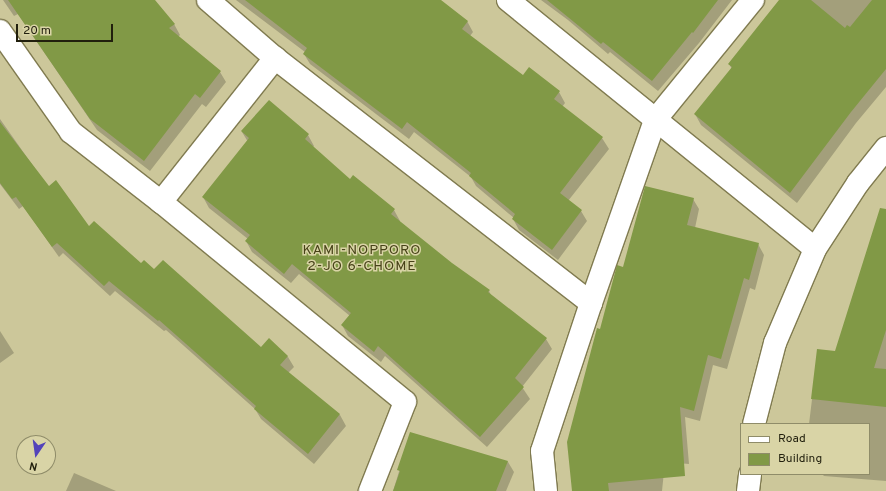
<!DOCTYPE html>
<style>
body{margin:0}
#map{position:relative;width:886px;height:491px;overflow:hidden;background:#ccc79a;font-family:Overpass,sans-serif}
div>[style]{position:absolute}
.shadow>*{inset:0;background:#0003}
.building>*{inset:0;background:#819946}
.roads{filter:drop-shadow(1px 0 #807b50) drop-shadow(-1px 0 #807b50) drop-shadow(0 1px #807b50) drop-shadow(0 -1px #807b50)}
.minor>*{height:22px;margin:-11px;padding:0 11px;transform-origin:11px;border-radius:11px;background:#fff}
span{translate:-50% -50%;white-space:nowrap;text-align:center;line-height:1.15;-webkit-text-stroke:3px #d9d4a6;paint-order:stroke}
.neighbourhood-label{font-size:14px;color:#474218;letter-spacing:1px}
.legend{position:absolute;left:740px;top:423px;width:130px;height:52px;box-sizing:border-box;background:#d9d4a6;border:1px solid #8f8c69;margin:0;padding:5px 7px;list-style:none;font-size:12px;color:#211f0d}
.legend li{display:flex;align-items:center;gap:8px;height:20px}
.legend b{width:20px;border:1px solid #8f8c69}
.north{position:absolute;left:16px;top:435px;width:40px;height:40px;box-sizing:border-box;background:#d9d4a6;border:1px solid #8f8c69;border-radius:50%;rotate:193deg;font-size:11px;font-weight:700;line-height:16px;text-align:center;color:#211f0d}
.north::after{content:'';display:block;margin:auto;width:14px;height:18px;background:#5343ba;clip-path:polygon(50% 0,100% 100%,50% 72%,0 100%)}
.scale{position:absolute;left:16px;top:24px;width:97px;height:18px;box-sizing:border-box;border:2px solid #211f0d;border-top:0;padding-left:5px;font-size:12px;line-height:14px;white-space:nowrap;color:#211f0d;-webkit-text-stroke:3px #d9d4a6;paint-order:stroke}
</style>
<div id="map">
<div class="shadow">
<i style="clip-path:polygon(3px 0,154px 0,174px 24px,180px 35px,178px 37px,220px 72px,226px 82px,206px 107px,202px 104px,150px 171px,97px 130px,18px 14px,14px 16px)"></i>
<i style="clip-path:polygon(236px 0,439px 0,467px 21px,473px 32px,470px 36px,523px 76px,559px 92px,565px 103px,562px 107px,602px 138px,609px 149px,568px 201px,581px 211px,587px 221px,558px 260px,519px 230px,513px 219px,514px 218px,476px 186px,471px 177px,414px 132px,409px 139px,310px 64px,304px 54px,305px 52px)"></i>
<i style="clip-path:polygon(541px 0,732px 0,699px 43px,658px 91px,610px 52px,608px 54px,568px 20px)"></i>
<i style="clip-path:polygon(781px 0,886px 0,886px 87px,856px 123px,797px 203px,701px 125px,695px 114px,732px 69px,729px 64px)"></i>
<i style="clip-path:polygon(0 119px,48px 187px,89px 228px,261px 348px,269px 340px,288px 357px,294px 367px,288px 373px,340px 415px,346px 426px,314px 464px,261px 419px,255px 409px,166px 330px,164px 331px,115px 291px,110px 296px,63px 253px,59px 257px,23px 206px,19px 209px,0 184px)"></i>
<i style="clip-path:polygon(242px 132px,308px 135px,314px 146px,313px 147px,350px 181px,353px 177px,394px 210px,400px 221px,399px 222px,451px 264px,489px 291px,491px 295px,546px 339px,552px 349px,522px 387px,530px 399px,487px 447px,385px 356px,381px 362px,348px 336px,342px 325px,350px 316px,299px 274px,291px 283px,252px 252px,246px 241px,248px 239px,209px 208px,203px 197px,248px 142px)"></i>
<i style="clip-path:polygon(693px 199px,699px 209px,695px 228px,758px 244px,764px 255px,755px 290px,750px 288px,727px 369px,713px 365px,700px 421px,685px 417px,689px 464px,665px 462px,662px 491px,573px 491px,601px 330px,624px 268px)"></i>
<i style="clip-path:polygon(886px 215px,886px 481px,824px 476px,822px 474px,869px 474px,869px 424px,809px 424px,818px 350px,836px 352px)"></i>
<i style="clip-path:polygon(0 331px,14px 353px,0 363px)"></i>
<i style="clip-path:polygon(411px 433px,508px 462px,514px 472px,506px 491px,393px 491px)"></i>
<i style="clip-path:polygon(74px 473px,116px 491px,66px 491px)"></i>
</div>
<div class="building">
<i style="clip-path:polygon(8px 0,155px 0,175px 24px,169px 28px,221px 71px,200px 98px,195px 94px,144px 161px,90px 119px)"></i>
<i style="clip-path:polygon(245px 0,441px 0,468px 21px,462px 29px,523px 75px,529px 67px,560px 91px,554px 99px,603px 137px,560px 193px,582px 210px,552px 250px,512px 219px,515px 214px,469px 176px,471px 173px,407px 122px,402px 129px,303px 54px,307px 48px)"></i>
<i style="clip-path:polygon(547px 0,718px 0,693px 33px,692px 32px,652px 81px,603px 42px,601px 44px)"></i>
<i style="clip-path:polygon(779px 0,811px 0,845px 28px,847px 25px,850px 27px,872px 0,886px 0,886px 69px,851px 112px,790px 193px,694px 114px,732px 67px,728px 64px)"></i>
<i style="clip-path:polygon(269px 100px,309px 134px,305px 139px,350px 179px,353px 175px,395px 209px,391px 214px,452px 263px,490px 290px,488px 292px,547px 338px,515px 378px,524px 387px,480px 437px,378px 346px,374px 352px,341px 325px,351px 313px,292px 264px,284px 274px,245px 241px,250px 235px,202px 197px,249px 138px,241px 131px)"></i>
<i style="clip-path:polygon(0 122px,49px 186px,56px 180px,89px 226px,94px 221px,141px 263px,144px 260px,154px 269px,163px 260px,261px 347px,269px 338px,288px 356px,280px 365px,340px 414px,308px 454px,254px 409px,256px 406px,159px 320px,158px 321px,109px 281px,104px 286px,57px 243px,52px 247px,16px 197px,12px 199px,0 183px)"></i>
<i style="clip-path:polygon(645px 186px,694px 198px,687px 225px,759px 243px,749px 280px,744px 278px,721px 359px,708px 355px,694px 411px,680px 407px,685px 476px,608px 483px,609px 491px,572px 491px,567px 442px,597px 328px,600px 329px,617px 265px,623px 267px)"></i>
<i style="clip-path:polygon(880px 208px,886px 209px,886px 330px,874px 368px,886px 369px,886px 407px,811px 399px,817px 349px,835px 351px)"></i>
<i style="clip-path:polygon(410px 432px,508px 461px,496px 491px,393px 491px,400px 471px,397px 470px)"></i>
</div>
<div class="roads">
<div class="minor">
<i style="left:208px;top:0;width:89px;rotate:40.9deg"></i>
<i style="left:275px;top:58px;width:400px;rotate:37.8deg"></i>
<i style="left:508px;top:0;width:395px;rotate:39deg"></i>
<i style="left:0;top:31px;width:123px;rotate:54.9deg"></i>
<i style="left:71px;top:132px;width:114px;rotate:37.9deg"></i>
<i style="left:161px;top:202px;width:315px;rotate:39.3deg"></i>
<i style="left:405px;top:402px;width:96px;rotate:111.5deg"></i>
<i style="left:161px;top:202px;width:184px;rotate:-51.6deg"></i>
<i style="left:754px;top:424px;width:84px;rotate:-75.5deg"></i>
<i style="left:775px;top:343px;width:102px;rotate:-66.9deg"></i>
<i style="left:815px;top:249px;width:79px;rotate:-56.9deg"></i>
<i style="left:858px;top:183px;width:45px;rotate:-51.3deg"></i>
<i style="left:546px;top:491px;width:40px;rotate:-95.7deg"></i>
<i style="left:542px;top:451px;width:156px;rotate:-71.7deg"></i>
<i style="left:591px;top:303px;width:194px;rotate:-70.7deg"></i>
<i style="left:655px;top:120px;width:155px;rotate:-50.8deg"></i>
<i style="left:748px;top:491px;width:17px;rotate:-83deg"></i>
</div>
</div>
<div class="neighbourhood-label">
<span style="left:362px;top:259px">KAMI-NOPPORO<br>2-JO 6-CHOME</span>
</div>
<ul class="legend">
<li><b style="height:5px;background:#fff"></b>Road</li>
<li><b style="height:11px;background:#819946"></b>Building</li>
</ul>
<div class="north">N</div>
<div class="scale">20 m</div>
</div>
